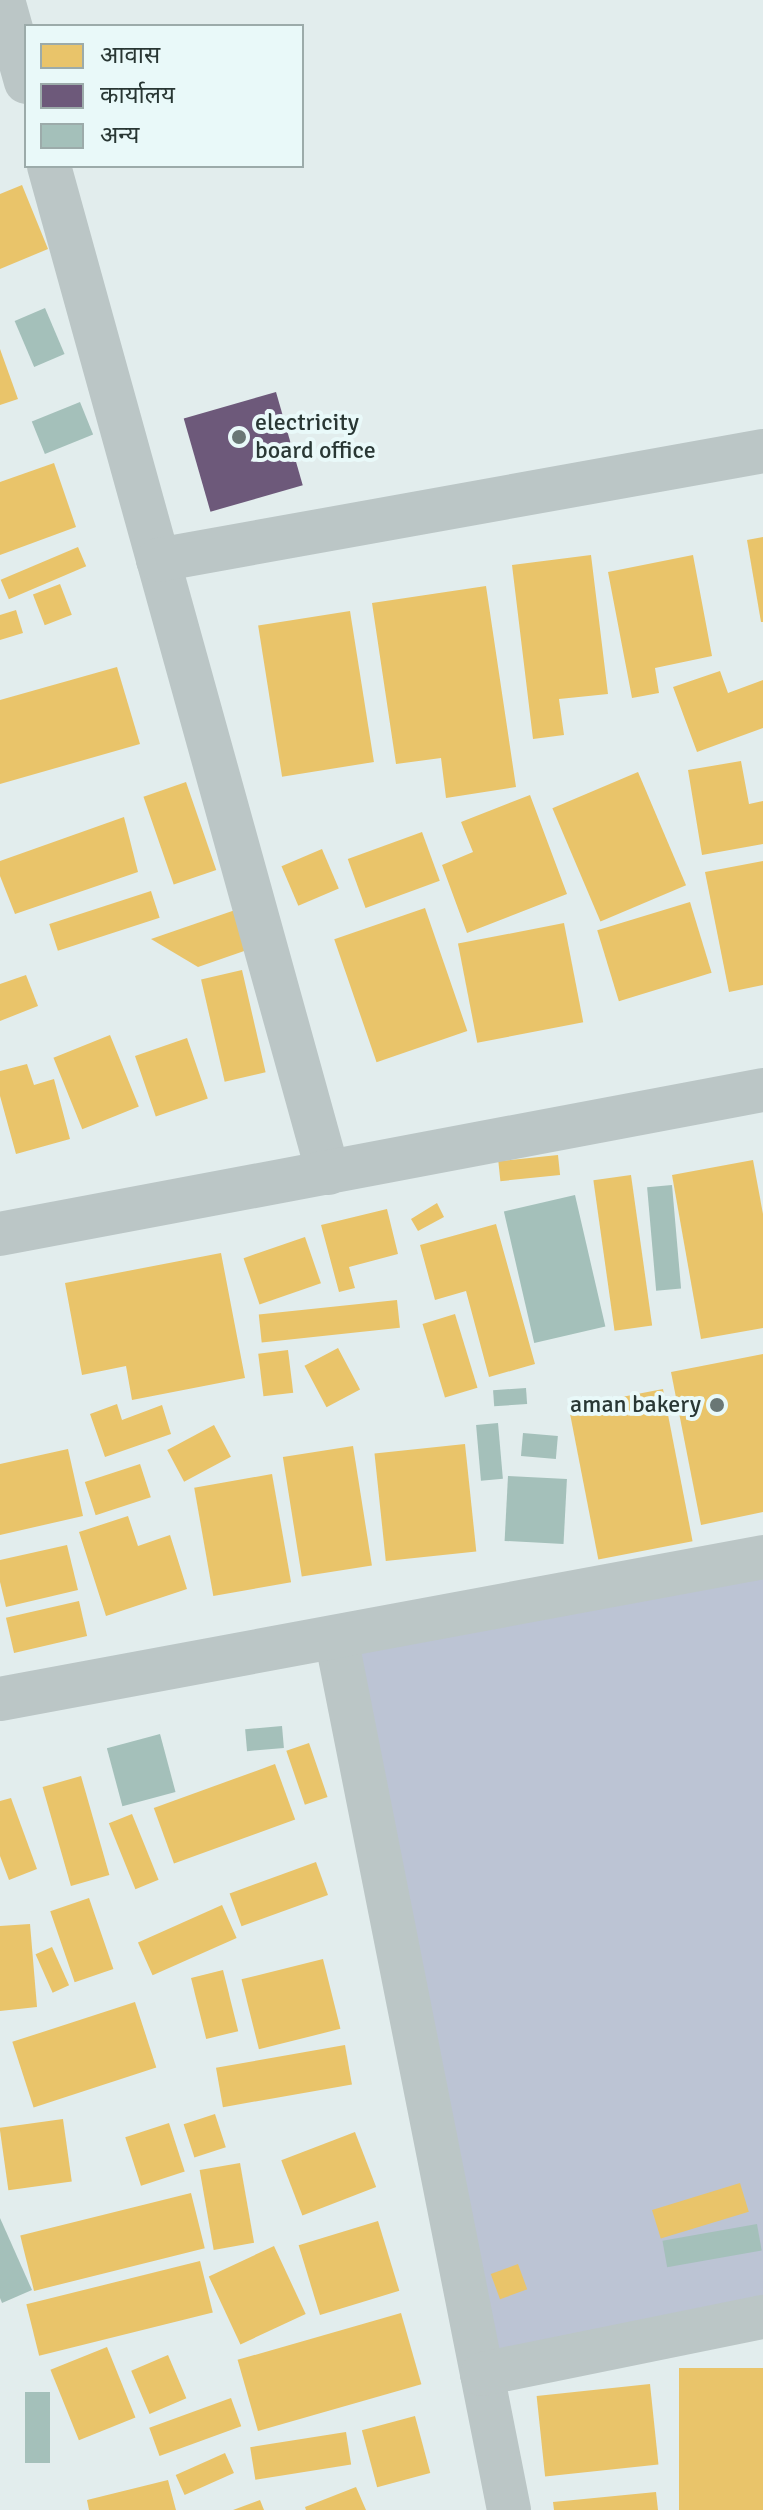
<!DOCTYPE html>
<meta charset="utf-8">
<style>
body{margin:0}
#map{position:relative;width:763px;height:2510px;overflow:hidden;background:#e2eded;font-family:Signika,"Noto Sans Devanagari",sans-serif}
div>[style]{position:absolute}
.green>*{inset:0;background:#bcc4d4}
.homes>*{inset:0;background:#e9c46a;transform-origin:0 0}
.offices>*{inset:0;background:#6d597a;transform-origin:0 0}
.building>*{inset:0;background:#a4c0ba;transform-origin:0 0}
.street>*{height:44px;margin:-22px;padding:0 22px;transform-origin:22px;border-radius:22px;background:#bbc6c6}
.dots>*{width:22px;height:22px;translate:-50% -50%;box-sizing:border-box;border:4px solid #e9f9f9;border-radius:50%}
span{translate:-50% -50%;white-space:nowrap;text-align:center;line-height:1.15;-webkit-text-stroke:8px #e9f9f9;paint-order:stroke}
.poi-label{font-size:24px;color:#293734}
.left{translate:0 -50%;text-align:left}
.right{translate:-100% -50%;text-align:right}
.legend{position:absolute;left:24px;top:24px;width:280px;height:144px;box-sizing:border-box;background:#e9f9f9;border:2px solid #9cabaa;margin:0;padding:10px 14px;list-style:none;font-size:24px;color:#293734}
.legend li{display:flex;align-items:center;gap:16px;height:40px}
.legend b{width:40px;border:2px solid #9cabaa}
</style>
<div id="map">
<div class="green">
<i style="clip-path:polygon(763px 1557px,763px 2317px,482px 2374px,336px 1637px)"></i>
</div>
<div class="homes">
<i style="clip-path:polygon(22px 185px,48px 249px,0 269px,0 194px)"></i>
<i style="clip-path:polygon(0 349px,18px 399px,0 405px)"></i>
<i style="clip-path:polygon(54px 463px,76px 527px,0 555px,0 482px)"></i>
<i style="clip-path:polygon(763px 537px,763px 622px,761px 622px,747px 540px)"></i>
<i style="left:78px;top:547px;width:21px;height:84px;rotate:67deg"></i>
<i style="clip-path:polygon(591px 555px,608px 694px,559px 699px,564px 735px,533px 739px,512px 565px)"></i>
<i style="clip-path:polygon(693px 555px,712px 656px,655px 668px,659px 693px,632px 698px,608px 572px)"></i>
<i style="left:60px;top:584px;width:33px;height:29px;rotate:69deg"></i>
<i style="clip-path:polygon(486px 586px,516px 787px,446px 798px,441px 758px,396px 764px,372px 603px)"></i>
<i style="clip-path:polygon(16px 610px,23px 633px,0 640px,0 615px)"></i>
<i style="left:350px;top:611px;width:153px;height:93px;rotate:81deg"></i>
<i style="clip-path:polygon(117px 667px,140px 744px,0 784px,0 700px)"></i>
<i style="clip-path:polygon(720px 671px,728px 693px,763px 680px,763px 728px,697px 752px,673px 687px)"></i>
<i style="clip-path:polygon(741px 761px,749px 804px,763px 801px,763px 844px,702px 855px,688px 770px)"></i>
<i style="left:638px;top:772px;width:123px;height:93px;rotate:67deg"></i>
<i style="left:186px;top:782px;width:93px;height:45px;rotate:71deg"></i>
<i style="clip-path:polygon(530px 795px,567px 894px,467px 933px,442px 865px,473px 852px,461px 822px)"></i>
<i style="clip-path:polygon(124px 817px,138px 872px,15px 914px,0 876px,0 861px)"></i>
<i style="left:422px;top:832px;width:52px;height:79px;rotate:70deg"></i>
<i style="left:322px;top:849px;width:43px;height:44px;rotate:67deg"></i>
<i style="clip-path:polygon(763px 861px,763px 985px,729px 992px,705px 872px)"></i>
<i style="left:151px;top:891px;width:28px;height:107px;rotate:72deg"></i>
<i style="left:690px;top:902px;width:74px;height:97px;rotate:73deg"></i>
<i style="clip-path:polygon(241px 908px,250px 949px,198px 967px,151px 939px)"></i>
<i style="left:425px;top:908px;width:130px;height:96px;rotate:71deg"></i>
<i style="left:564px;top:923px;width:101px;height:108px;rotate:79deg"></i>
<i style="left:242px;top:970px;width:105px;height:42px;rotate:77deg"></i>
<i style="clip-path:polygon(26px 975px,38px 1006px,0 1021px,0 984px)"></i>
<i style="left:110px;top:1035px;width:77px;height:61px;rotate:68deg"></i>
<i style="left:187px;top:1038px;width:64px;height:55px;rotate:71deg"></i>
<i style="clip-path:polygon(27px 1064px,34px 1085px,54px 1079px,70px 1139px,16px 1154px,0 1096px,0 1071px)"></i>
<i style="left:558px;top:1155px;width:20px;height:60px;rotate:84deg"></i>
<i style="clip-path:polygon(753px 1160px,763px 1214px,763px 1328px,701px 1339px,672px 1175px)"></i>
<i style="left:631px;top:1175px;width:152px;height:38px;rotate:82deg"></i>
<i style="clip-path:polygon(437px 1203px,444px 1217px,418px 1231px,411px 1219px)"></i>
<i style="clip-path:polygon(387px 1209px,398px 1254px,349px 1267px,355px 1288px,339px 1292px,321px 1225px)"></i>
<i style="clip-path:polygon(496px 1224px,535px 1364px,489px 1377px,466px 1291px,435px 1300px,420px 1245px)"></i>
<i style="left:305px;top:1237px;width:49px;height:65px;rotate:71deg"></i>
<i style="clip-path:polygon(221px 1253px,245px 1378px,132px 1400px,126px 1366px,82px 1375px,65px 1283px)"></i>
<i style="left:397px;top:1300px;width:28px;height:139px;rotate:84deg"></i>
<i style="left:455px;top:1314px;width:77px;height:34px;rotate:73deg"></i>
<i style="left:338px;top:1348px;width:47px;height:38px;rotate:62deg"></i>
<i style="left:288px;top:1350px;width:43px;height:30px;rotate:83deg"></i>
<i style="clip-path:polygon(763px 1354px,763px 1512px,701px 1525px,671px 1372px)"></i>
<i style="left:663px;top:1389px;width:155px;height:96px;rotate:79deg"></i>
<i style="clip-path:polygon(117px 1404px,122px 1420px,162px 1405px,171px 1434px,105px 1457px,90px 1414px)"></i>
<i style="left:214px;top:1425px;width:36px;height:53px;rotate:62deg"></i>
<i style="left:465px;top:1444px;width:108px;height:91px;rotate:84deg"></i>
<i style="left:353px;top:1446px;width:121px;height:71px;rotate:81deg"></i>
<i style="clip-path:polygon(68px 1449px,83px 1516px,0 1535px,0 1464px)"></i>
<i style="left:140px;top:1464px;width:35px;height:58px;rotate:72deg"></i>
<i style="left:272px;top:1474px;width:110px;height:79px;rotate:80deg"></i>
<i style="clip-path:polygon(128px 1516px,138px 1546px,170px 1535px,187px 1589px,106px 1616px,79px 1532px)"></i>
<i style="clip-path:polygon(67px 1545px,78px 1590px,6px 1607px,0 1582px,0 1560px)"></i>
<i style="left:79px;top:1601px;width:36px;height:75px;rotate:77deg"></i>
<i style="left:309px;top:1743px;width:57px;height:24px;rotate:71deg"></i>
<i style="left:275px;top:1764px;width:59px;height:129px;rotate:70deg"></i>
<i style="left:81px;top:1776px;width:103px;height:40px;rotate:74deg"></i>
<i style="clip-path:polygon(11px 1798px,37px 1869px,9px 1880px,0 1856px,0 1801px)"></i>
<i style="left:132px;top:1814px;width:71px;height:25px;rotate:68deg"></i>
<i style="left:316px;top:1862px;width:35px;height:92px;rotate:70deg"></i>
<i style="left:89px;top:1898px;width:75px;height:41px;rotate:71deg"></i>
<i style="left:222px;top:1905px;width:36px;height:92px;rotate:66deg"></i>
<i style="clip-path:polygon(30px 1924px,37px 2007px,0 2011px,0 1926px)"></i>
<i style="left:52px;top:1947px;width:42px;height:18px;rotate:66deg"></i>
<i style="left:323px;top:1959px;width:72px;height:84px;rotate:76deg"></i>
<i style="left:223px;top:1970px;width:63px;height:33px;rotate:76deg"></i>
<i style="left:135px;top:2002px;width:69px;height:129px;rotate:72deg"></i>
<i style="left:345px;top:2045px;width:40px;height:131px;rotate:80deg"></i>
<i style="left:215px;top:2114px;width:35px;height:33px;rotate:72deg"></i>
<i style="left:63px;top:2119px;width:63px;height:64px;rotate:82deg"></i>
<i style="left:169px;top:2123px;width:51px;height:46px;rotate:72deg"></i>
<i style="left:355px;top:2132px;width:59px;height:79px;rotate:69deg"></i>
<i style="left:240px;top:2163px;width:81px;height:41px;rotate:80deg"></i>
<i style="left:740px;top:2183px;width:30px;height:92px;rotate:73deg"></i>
<i style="left:191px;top:2193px;width:57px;height:176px;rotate:76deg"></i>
<i style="left:378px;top:2221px;width:73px;height:83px;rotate:73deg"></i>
<i style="left:274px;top:2246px;width:75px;height:72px;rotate:65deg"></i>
<i style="left:200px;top:2261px;width:53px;height:179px;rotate:76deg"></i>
<i style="left:518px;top:2264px;width:27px;height:29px;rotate:70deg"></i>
<i style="left:401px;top:2313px;width:74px;height:170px;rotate:74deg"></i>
<i style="left:107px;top:2347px;width:76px;height:61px;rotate:68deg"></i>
<i style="left:168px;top:2355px;width:47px;height:40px;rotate:67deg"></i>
<i style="left:679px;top:2368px;width:84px;height:142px"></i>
<i style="left:650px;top:2384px;width:81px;height:114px;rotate:84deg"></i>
<i style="left:231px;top:2398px;width:30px;height:87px;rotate:70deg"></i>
<i style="left:415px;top:2416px;width:59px;height:55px;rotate:75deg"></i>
<i style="left:346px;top:2432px;width:33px;height:97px;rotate:81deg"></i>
<i style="left:225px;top:2453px;width:22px;height:54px;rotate:66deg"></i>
<i style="clip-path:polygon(168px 2480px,176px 2510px,89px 2510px,87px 2500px)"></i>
<i style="clip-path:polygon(356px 2487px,366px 2510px,306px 2510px,305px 2507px)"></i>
<i style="clip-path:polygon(656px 2492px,658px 2510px,554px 2510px,553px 2502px)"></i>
<i style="clip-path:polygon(260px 2500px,264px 2510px,233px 2510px)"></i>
</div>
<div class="offices">
<i style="left:276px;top:392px;width:97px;height:96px;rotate:74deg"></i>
</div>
<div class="building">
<i style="left:45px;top:308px;width:50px;height:33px;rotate:67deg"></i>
<i style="left:80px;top:402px;width:35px;height:52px;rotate:68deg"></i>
<i style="left:672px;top:1185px;width:104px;height:25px;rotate:85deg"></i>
<i style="left:575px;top:1195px;width:135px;height:73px;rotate:77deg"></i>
<i style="left:526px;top:1388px;width:16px;height:33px;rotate:86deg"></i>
<i style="left:498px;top:1423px;width:56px;height:22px;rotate:85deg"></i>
<i style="left:523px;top:1433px;width:35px;height:23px;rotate:5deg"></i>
<i style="left:508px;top:1476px;width:59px;height:65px;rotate:3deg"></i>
<i style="left:282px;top:1726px;width:22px;height:37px;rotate:85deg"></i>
<i style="left:160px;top:1734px;width:60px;height:55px;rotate:75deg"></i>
<i style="clip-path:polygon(0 2218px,32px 2290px,2px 2303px,0 2298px)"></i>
<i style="left:757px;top:2224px;width:27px;height:96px;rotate:80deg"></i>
<i style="left:25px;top:2392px;width:25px;height:71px"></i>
</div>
<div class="street">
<i style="left:3px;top:0;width:85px;rotate:74.3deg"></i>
<i style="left:49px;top:166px;width:1045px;rotate:74.51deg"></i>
<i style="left:158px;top:560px;width:615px;rotate:-10.21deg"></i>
<i style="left:0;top:1234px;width:776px;rotate:-10.69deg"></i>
<i style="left:336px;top:1637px;width:890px;rotate:78.79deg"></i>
<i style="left:0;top:1699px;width:776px;rotate:-10.54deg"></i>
<i style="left:482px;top:2374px;width:287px;rotate:-11.5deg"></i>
</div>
<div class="dots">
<i style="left:239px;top:437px;background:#6a7775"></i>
<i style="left:717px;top:1405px;background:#6a7775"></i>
</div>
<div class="poi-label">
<span class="left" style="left:255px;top:437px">electricity<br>board office</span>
<span class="right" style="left:701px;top:1405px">aman bakery</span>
</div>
<ul class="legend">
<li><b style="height:22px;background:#e9c46a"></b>आवास</li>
<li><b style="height:22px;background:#6d597a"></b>कार्यालय</li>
<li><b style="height:22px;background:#a4c0ba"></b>अन्य</li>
</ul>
</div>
